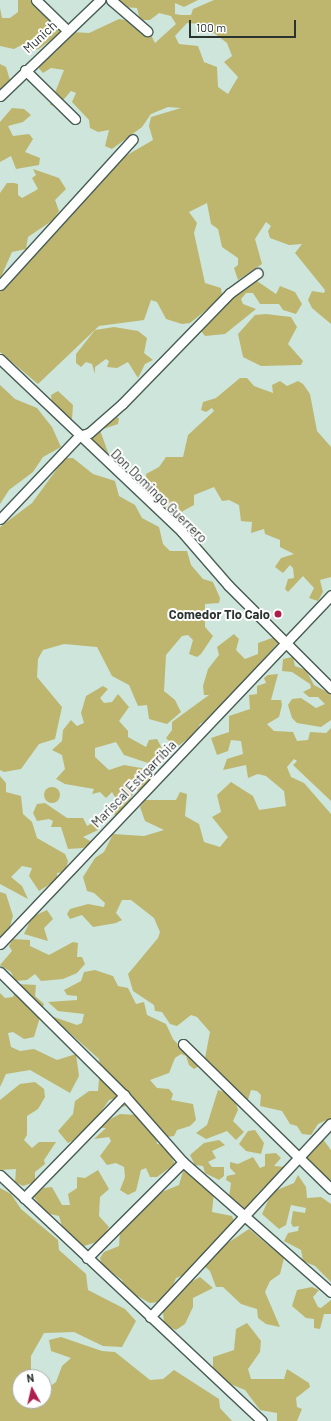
<!DOCTYPE html>
<style>
body{margin:0}
#map{position:relative;width:331px;height:1421px;overflow:hidden;background:#cde5da;font-family:Barlow,sans-serif}
div>[style]{position:absolute}
.green>*{inset:0;background:#beb66f}
.round{border-radius:50%}
.roads{filter:drop-shadow(1px 0 #485d54) drop-shadow(-1px 0 #485d54) drop-shadow(0 1px #485d54) drop-shadow(0 -1px #485d54)}
.minor>*{height:9px;margin:-4.5px;padding:0 4.5px;transform-origin:4.5px;border-radius:4.5px;background:#fff}
.dots>*{width:11px;height:11px;translate:-50% -50%;box-sizing:border-box;border:2px solid #fff;border-radius:50%}
span{translate:-50% -50%;white-space:nowrap;text-align:center;line-height:1.15;-webkit-text-stroke:4px #fff;paint-order:stroke}
.street-label{font-size:13px;color:#2a332f}
.poi-label{font-size:13px;color:#2a332f;font-weight:700}
.right{translate:-100% -50%;text-align:right}
.north{position:absolute;left:12px;top:1369px;width:40px;height:40px;box-sizing:border-box;background:#fff;border:1px solid #aaadac;border-radius:50%;rotate:352deg;font-size:11px;font-weight:700;line-height:16px;text-align:center;color:#2a332f}
.north::after{content:'';display:block;margin:auto;width:14px;height:18px;background:#af1d4d;clip-path:polygon(50% 0,100% 100%,50% 72%,0 100%)}
.scale{position:absolute;left:189px;top:20px;width:107px;height:18px;box-sizing:border-box;border:2px solid #2a332f;border-top:0;padding-left:5px;font-size:12px;line-height:14px;white-space:nowrap;color:#2a332f;-webkit-text-stroke:3px #fff;paint-order:stroke}
</style>
<div id="map">
<div class="green">
<i style="clip-path:polygon(18px 0,34px 0,60px 25px,61px 32px,39px 49px,29px 51px,33px 39px,14px 49px,0 46px,0 8px,2px 18px,10px 18px,18px 12px)"></i>
<i style="clip-path:polygon(evenodd,117px 0,198px 0,184px 7px,175px 3px,175px 14px,181px 15px,191px 15px,193px 9px,214px 0,331px 0,331px 324px,312px 308px,308px 300px,312px 291px,324px 293px,325px 290px,295px 253px,302px 244px,289px 245px,270px 238px,268px 231px,271px 226px,266px 222px,255px 239px,262px 264px,238px 280px,234px 268px,238px 265px,238px 258px,222px 247px,218px 229px,211px 224px,207px 203px,189px 212px,197px 223px,194px 233px,205px 283px,221px 288px,222px 295px,216px 302px,190px 323px,182px 324px,166px 319px,157px 302px,151px 300px,144px 320px,99px 326px,38px 384px,0 352px,0 291px,117px 161px,153px 140px,149px 126px,151px 117px,181px 108px,168px 107px,151px 114px,142px 127px,112px 149px,105px 146px,109px 130px,98px 132px,90px 128px,89px 120px,72px 102px,76px 93px,71px 91px,58px 106px,50px 105px,64px 70px,51px 68px,43px 73px,37px 66px,57px 51px,61px 40px,70px 32px,89px 33px,119px 19px,131px 21px,142px 34px,151px 35px,155px 43px,176px 24px,171px 16px,159px 13px,150px 20px,140px 20px,137px 8px,123px 7px,117px 0,187px 23px,202px 24px,227px 43px,232px 56px,224px 62px,238px 77px,228px 94px,218px 87px,217px 67px,204px 62px,198px 46px,179px 44px,175px 36px,187px 23px)"></i>
<i style="clip-path:polygon(0 64px,6px 67px,10px 80px,0 91px)"></i>
<i style="clip-path:polygon(12px 108px,24px 109px,31px 115px,23px 122px,8px 126px,13px 136px,29px 134px,33px 139px,25px 152px,40px 158px,39px 165px,16px 169px,11px 156px,0 162px,0 122px)"></i>
<i style="clip-path:polygon(33px 169px,59px 178px,66px 189px,55px 200px,59px 211px,53px 220px,28px 237px,26px 249px,12px 252px,0 279px,0 193px,7px 183px,14px 183px,18px 184px,18px 195px,22px 198px,33px 192px,38px 189px,32px 178px,36px 175px)"></i>
<i style="clip-path:polygon(257px 281px,276px 294px,280px 286px,295px 292px,302px 304px,296px 314px,283px 310px,279px 304px,260px 304px,253px 293px,246px 293px,241px 299px,243px 304px,256px 309px,225px 334px,205px 336px,201px 331px,203px 327px,223px 307px,231px 293px)"></i>
<i style="clip-path:polygon(266px 314px,291px 317px,297px 327px,288px 344px,303px 361px,301px 365px,261px 366px,243px 357px,238px 334px,255px 315px)"></i>
<i style="clip-path:polygon(114px 327px,138px 331px,147px 338px,144px 353px,153px 360px,145px 364px,138px 378px,128px 362px,117px 368px,107px 367px,109px 361px,106px 359px,95px 367px,95px 374px,92px 364px,86px 362px,81px 367px,76px 363px,76px 354px,95px 330px)"></i>
<i style="clip-path:polygon(240px 378px,247px 378px,254px 386px,273px 393px,272px 385px,280px 381px,287px 386px,298px 381px,303px 384px,310px 394px,317px 431px,331px 447px,331px 577px,320px 580px,323px 592px,318px 601px,309px 598px,314px 588px,303px 576px,288px 592px,285px 589px,288px 579px,294px 578px,293px 568px,290px 565px,283px 573px,275px 567px,281px 558px,294px 554px,280px 547px,280px 540px,265px 534px,264px 529px,251px 533px,252px 522px,241px 521px,239px 505px,229px 500px,222px 501px,214px 487px,194px 495px,194px 505px,183px 511px,179px 522px,143px 494px,147px 487px,146px 474px,159px 467px,166px 457px,183px 457px,188px 435px,214px 411px,212px 408px,206px 412px,201px 410px,203px 402px,216px 398px)"></i>
<i style="clip-path:polygon(0 385px,15px 399px,37px 408px,52px 427px,61px 447px,43px 457px,33px 472px,9px 490px,0 504px)"></i>
<i style="clip-path:polygon(58px 391px,73px 405px,72px 419px,52px 405px,51px 395px)"></i>
<i style="clip-path:polygon(112px 416px,119px 418px,118px 424px,100px 430px,110px 458px,91px 440px,91px 434px)"></i>
<i style="clip-path:polygon(65px 458px,73px 458px,93px 474px,115px 481px,119px 496px,135px 505px,142px 518px,159px 527px,163px 544px,170px 551px,187px 551px,191px 565px,203px 579px,213px 582px,220px 598px,219px 603px,205px 604px,205px 627px,213px 636px,201px 654px,197px 657px,189px 654px,193px 640px,188px 635px,182px 636px,166px 655px,164px 691px,175px 700px,181px 712px,167px 724px,149px 719px,147px 705px,138px 706px,129px 685px,112px 676px,97px 647px,64px 644px,43px 650px,38px 659px,37px 677px,62px 707px,55px 739px,39px 744px,21px 769px,4px 772px,0 770px,0 527px,32px 503px)"></i>
<i style="clip-path:polygon(234px 634px,239px 639px,236px 650px,245px 659px,258px 654px,258px 643px,275px 637px,278px 643px,213px 716px,200px 724px,196px 733px,178px 746px,170px 742px,166px 738px,172px 730px,172px 722px,209px 695px,204px 695px,203px 686px,208px 669px,219px 655px,217px 647px)"></i>
<i style="clip-path:polygon(293px 657px,295px 666px,306px 670px,314px 685px,331px 694px,331px 720px,321px 727px,297px 723px,292px 718px,288px 705px,292px 699px,301px 698px,316px 708px,325px 704px,318px 697px,309px 697px,303px 692px,311px 688px,310px 684px,292px 672px,282px 671px,283px 659px)"></i>
<i style="clip-path:polygon(278px 674px,271px 700px,281px 700px,282px 705px,279px 717px,267px 724px,274px 731px,293px 732px,297px 741px,308px 740px,310px 732px,326px 733px,331px 728px,331px 801px,293px 765px,297px 761px,294px 759px,287px 767px,291px 777px,304px 783px,331px 814px,331px 1118px,318px 1124px,311px 1135px,302px 1134px,297px 1126px,290px 1124px,282px 1111px,260px 1106px,261px 1095px,257px 1091px,251px 1090px,247px 1103px,205px 1058px,210px 1032px,197px 1017px,191px 1015px,177px 1026px,170px 1024px,162px 1012px,155px 1011px,154px 1005px,133px 991px,128px 974px,158px 938px,160px 932px,154px 918px,131px 900px,122px 900px,116px 913px,122px 920px,116px 923px,93px 927px,82px 915px,70px 919px,67px 914px,70px 909px,88px 904px,104px 907px,105px 903px,94px 893px,87px 891px,83px 877px,95px 858px,104px 852px,113px 834px,144px 836px,164px 830px,145px 821px,140px 807px,145px 800px,176px 800px,180px 792px,187px 794px,185px 816px,199px 824px,204px 842px,220px 847px,228px 837px,212px 817px,221px 812px,217px 795px,231px 782px,253px 796px,259px 810px,286px 806px,284px 791px,266px 776px,258px 774px,248px 778px,246px 765px,223px 770px,227px 759px,243px 754px,241px 741px,231px 740px,228px 751px,217px 755px,211px 738px,229px 732px,229px 716px,250px 709px,249px 695px,257px 694px,257px 686px,266px 683px,264px 678px,268px 675px)"></i>
<i style="clip-path:polygon(103px 686px,108px 689px,100px 698px,104px 703px,112px 702px,118px 694px,129px 707px,119px 721px,128px 731px,128px 737px,146px 747px,149px 740px,157px 739px,165px 754px,148px 763px,124px 755px,116px 742px,95px 748px,95px 757px,109px 770px,124px 765px,153px 770px,154px 773px,143px 789px,135px 791px,122px 812px,115px 815px,109px 812px,116px 799px,112px 792px,106px 798px,100px 792px,92px 794px,94px 789px,65px 784px,56px 779px,65px 769px,62px 755px,52px 750px,62px 741px,63px 730px,71px 720px,77px 726px,84px 723px,81px 713px,86px 696px)"></i>
<i style="clip-path:polygon(0 776px,6px 783px,6px 792px,21px 796px,23px 814px,32px 822px,37px 838px,65px 854px,68px 861px,65px 872px,57px 873px,58px 879px,39px 891px,29px 876px,32px 868px,22px 866px,11px 877px,22px 886px,28px 899px,0 884px)"></i>
<i class="round" style="left:44px;top:787px;width:16px;height:16px"></i>
<i style="clip-path:polygon(45px 803px,67px 818px,83px 818px,87px 826px,100px 819px,98px 830px,83px 837px,92px 842px,83px 848px,68px 849px,61px 827px,51px 827px,53px 821px,49px 819px,37px 821px,33px 813px,37px 804px)"></i>
<i style="clip-path:polygon(0 892px,6px 894px,13px 916px,8px 933px,0 941px)"></i>
<i style="clip-path:polygon(47px 910px,53px 919px,44px 928px,48px 941px,24px 934px,32px 917px)"></i>
<i style="clip-path:polygon(13px 939px,30px 940px,30px 946px,49px 955px,73px 942px,78px 943px,77px 957px,82px 957px,85px 964px,77px 973px,63px 979px,41px 981px,35px 974px,27px 980px,15px 981px,11px 972px,0 965px,12px 951px,9px 946px)"></i>
<i style="clip-path:polygon(95px 970px,113px 976px,118px 986px,128px 988px,136px 1004px,144px 1002px,147px 1015px,166px 1024px,173px 1039px,199px 1066px,194px 1069px,189px 1065px,186px 1056px,181px 1054px,175px 1058px,169px 1073px,150px 1080px,157px 1088px,169px 1089px,173px 1094px,171px 1100px,193px 1104px,196px 1120px,190px 1126px,177px 1130px,174px 1136px,167px 1137px,152px 1122px,151px 1117px,129px 1105px,122px 1107px,117px 1098px,109px 1100px,96px 1119px,72px 1141px,68px 1143px,58px 1131px,73px 1114px,75px 1101px,89px 1091px,98px 1091px,100px 1068px,99px 1059px,51px 1016px,77px 1025px,82px 1023px,84px 1014px,58px 1011px,48px 1002px,77px 1000px,77px 996px,67px 995px,64px 990px,81px 981px,84px 972px)"></i>
<i style="clip-path:polygon(18px 984px,36px 985px,35px 996px,44px 1004px,34px 1037px,24px 1039px,13px 1032px,8px 1033px,11px 1047px,20px 1051px,34px 1049px,57px 1060px,76px 1054px,79px 1076px,70px 1093px,30px 1070px,6px 1074px,0 1087px,0 993px,5px 998px,13px 997px)"></i>
<i style="clip-path:polygon(35px 1082px,44px 1089px,45px 1097px,38px 1109px,27px 1116px,27px 1135px,24px 1140px,32px 1148px,39px 1142px,56px 1142px,44px 1160px,45px 1164px,35px 1172px,35px 1182px,23px 1186px,15px 1182px,16px 1169px,0 1170px,0 1100px,20px 1084px)"></i>
<i style="clip-path:polygon(218px 1090px,233px 1095px,238px 1110px,233px 1121px,244px 1132px,236px 1140px,227px 1131px,206px 1139px,196px 1133px,207px 1125px)"></i>
<i style="clip-path:polygon(120px 1114px,137px 1115px,156px 1136px,157px 1144px,165px 1145px,175px 1164px,157px 1177px,150px 1177px,146px 1168px,141px 1170px,136px 1191px,128px 1195px,120px 1190px,125px 1177px,124px 1167px,116px 1163px,107px 1165px,100px 1156px,111px 1141px,109px 1137px,94px 1139px,106px 1128px,102px 1128px,103px 1123px)"></i>
<i style="clip-path:polygon(255px 1130px,264px 1143px,261px 1154px,246px 1151px,239px 1144px,248px 1131px)"></i>
<i style="clip-path:polygon(322px 1138px,331px 1150px,331px 1190px,305px 1157px)"></i>
<i style="clip-path:polygon(219px 1140px,225px 1145px,212px 1151px,216px 1158px,208px 1162px,212px 1167px,224px 1167px,224px 1176px,219px 1180px,205px 1173px,203px 1166px,195px 1165px,190px 1155px,204px 1143px)"></i>
<i style="clip-path:polygon(276px 1153px,281px 1158px,274px 1166px,286px 1167px,257px 1194px,253px 1203px,242px 1211px,237px 1208px,237px 1201px,229px 1197px,231px 1183px,226px 1180px,227px 1176px,236px 1174px,230px 1168px,230px 1162px,238px 1164px,253px 1157px,260px 1168px,265px 1166px,265px 1154px)"></i>
<i style="clip-path:polygon(98px 1170px,109px 1189px,100px 1197px,99px 1216px,109px 1227px,100px 1241px,81px 1247px,63px 1229px,59px 1216px,46px 1213px,34px 1197px,43px 1188px,52px 1187px,62px 1205px,70px 1205px,68px 1194px,77px 1188px,77px 1177px,85px 1178px)"></i>
<i style="clip-path:polygon(183px 1171px,189px 1171px,214px 1192px,212px 1212px,232px 1216px,234px 1221px,186px 1274px,176px 1278px,171px 1290px,158px 1302px,150px 1303px,125px 1289px,122px 1280px,102px 1265px,100px 1258px,104px 1252px,119px 1246px,120px 1230px,157px 1194px,179px 1185px)"></i>
<i style="clip-path:polygon(298px 1175px,306px 1187px,307px 1198px,321px 1197px,331px 1204px,331px 1282px,315px 1266px,303px 1261px,301px 1250px,284px 1241px,288px 1233px,298px 1231px,299px 1226px,293px 1227px,291px 1223px,293px 1211px,305px 1213px,306px 1208px,291px 1205px,286px 1225px,279px 1229px,262px 1214px,272px 1192px,294px 1183px)"></i>
<i style="clip-path:polygon(0 1188px,11px 1194px,21px 1209px,58px 1240px,59px 1250px,86px 1274px,88px 1290px,125px 1309px,136px 1321px,122px 1347px,103px 1346px,74px 1332px,44px 1333px,31px 1356px,31px 1377px,20px 1377px,20px 1401px,44px 1401px,44px 1391px,56px 1382px,62px 1366px,71px 1358px,51px 1351px,49px 1340px,61px 1337px,102px 1351px,115px 1352px,150px 1380px,163px 1379px,174px 1370px,219px 1399px,220px 1408px,232px 1421px,0 1421px)"></i>
<i style="clip-path:polygon(249px 1229px,284px 1258px,280px 1274px,270px 1281px,265px 1292px,280px 1327px,266px 1324px,258px 1318px,257px 1309px,241px 1304px,223px 1287px,216px 1287px,210px 1271px,204px 1266px,220px 1248px)"></i>
<i style="clip-path:polygon(200px 1277px,213px 1288px,193px 1298px,193px 1307px,185px 1324px,176px 1330px,164px 1325px,163px 1312px,191px 1282px)"></i>
<i style="clip-path:polygon(312px 1287px,319px 1290px,313px 1297px,318px 1307px,321px 1308px,331px 1300px,331px 1314px,324px 1314px,320px 1329px,314px 1328px,314px 1319px,306px 1318px,292px 1306px,297px 1290px)"></i>
<i style="clip-path:polygon(247px 1323px,261px 1341px,260px 1352px,248px 1369px,251px 1379px,284px 1379px,287px 1369px,309px 1383px,310px 1387px,296px 1398px,297px 1407px,302px 1409px,297px 1421px,277px 1421px,277px 1413px,260px 1410px,245px 1390px,223px 1381px,213px 1368px,213px 1357px,234px 1350px,236px 1329px)"></i>
</div>
<div class="roads">
<div class="minor">
<i style="left:36px;top:0;width:43px;rotate:44.1deg"></i>
<i style="left:111px;top:0;width:48px;rotate:40.7deg"></i>
<i style="left:25px;top:70px;width:70px;rotate:44.4deg"></i>
<i style="left:0;top:96px;width:139px;rotate:-43.8deg"></i>
<i style="left:0;top:285px;width:197px;rotate:-47.7deg"></i>
<i style="left:0;top:359px;width:251px;rotate:43.5deg"></i>
<i style="left:182px;top:532px;width:70px;rotate:49deg"></i>
<i style="left:228px;top:585px;width:146px;rotate:45deg"></i>
<i style="left:0;top:519px;width:115px;rotate:-46.4deg"></i>
<i style="left:79px;top:436px;width:10px;rotate:-17deg"></i>
<i style="left:89px;top:433px;width:44px;rotate:-41.3deg"></i>
<i style="left:122px;top:404px;width:155px;rotate:-45.8deg"></i>
<i style="left:230px;top:293px;width:34px;rotate:-36deg"></i>
<i style="left:0;top:944px;width:481px;rotate:-46.5deg"></i>
<i style="left:0;top:972px;width:175px;rotate:44.8deg"></i>
<i style="left:124px;top:1095px;width:89px;rotate:48.6deg"></i>
<i style="left:183px;top:1162px;width:197px;rotate:41.3deg"></i>
<i style="left:183px;top:1044px;width:207px;rotate:44.4deg"></i>
<i style="left:0;top:1175px;width:359px;rotate:43.2deg"></i>
<i style="left:24px;top:1198px;width:144px;rotate:-45.8deg"></i>
<i style="left:87px;top:1258px;width:136px;rotate:-45deg"></i>
<i style="left:150px;top:1317px;width:265px;rotate:-47deg"></i>
</div>
</div>
<div class="dots">
<i style="left:278px;top:614px;background:#af1d4d"></i>
</div>
<div class="street-label">
<span style="left:40px;top:37px;rotate:-43deg">Munich</span>
<span style="left:159px;top:496px;rotate:44deg">Don Domingo Guerrero</span>
<span style="left:134px;top:784px;rotate:-46deg">Mariscal Estigarribia</span>
</div>
<div class="poi-label">
<span class="right" style="left:270px;top:614px">Comedor Tio Caio</span>
</div>
<div class="north">N</div>
<div class="scale">100 m</div>
</div>
